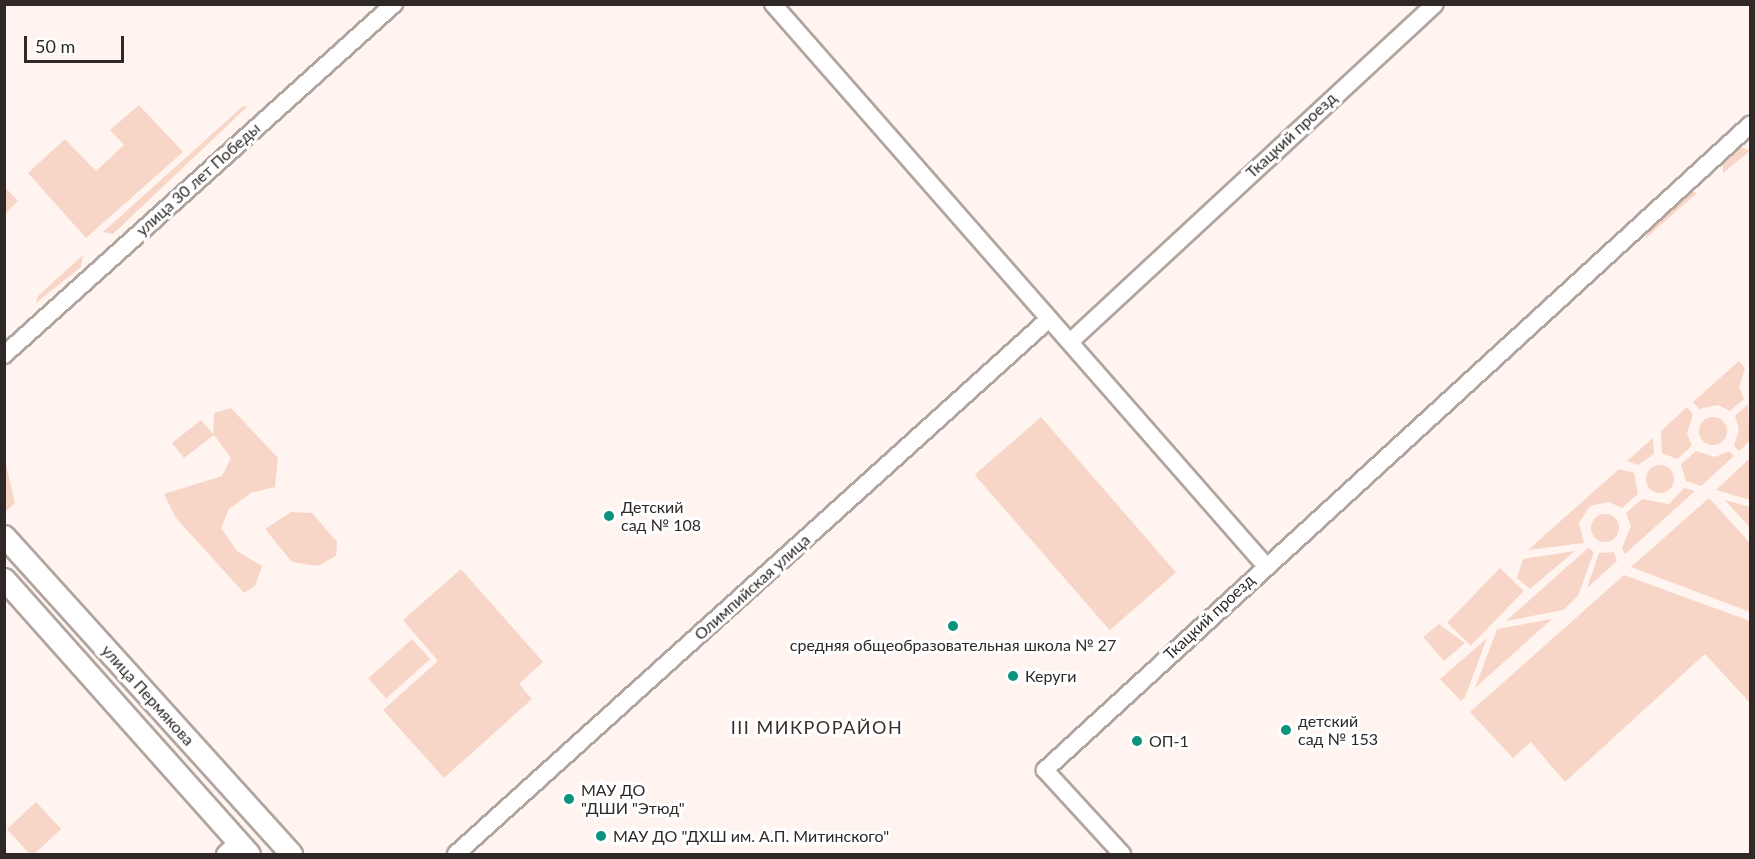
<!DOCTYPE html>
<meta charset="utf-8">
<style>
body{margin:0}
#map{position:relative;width:1755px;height:859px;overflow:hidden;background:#fff4ef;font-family:Lato,sans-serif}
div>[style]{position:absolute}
.green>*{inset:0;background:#f8d6c7;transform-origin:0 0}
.round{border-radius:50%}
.roads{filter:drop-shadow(2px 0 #b1a59f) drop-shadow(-2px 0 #b1a59f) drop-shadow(0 2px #b1a59f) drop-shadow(0 -2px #b1a59f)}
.minor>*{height:16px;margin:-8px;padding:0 8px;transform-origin:8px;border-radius:8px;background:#fff}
.major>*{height:21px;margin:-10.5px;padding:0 10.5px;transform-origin:10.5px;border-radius:10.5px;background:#fff}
.dots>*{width:16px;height:16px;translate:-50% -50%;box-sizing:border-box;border:3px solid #fff;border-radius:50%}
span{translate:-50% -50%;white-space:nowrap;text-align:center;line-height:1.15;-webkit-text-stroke:6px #fff;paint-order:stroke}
.street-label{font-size:16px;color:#2e2927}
.poi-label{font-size:16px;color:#2e2927}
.left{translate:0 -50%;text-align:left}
.neighbourhood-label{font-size:18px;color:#382e2a;letter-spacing:1.5px}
.frame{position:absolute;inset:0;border:6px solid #2e2927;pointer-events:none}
.scale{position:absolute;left:24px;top:36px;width:100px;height:27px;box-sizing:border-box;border:3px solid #2e2927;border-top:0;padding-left:8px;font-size:18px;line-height:21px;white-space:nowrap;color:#2e2927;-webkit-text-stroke:4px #fff;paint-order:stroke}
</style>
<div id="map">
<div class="green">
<i style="clip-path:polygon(139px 105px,183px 152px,86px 238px,28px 173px,65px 139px,96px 171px,124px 145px,110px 130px)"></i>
<i style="clip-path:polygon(248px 106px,113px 234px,103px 232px,242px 107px)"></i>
<i style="clip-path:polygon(1741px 147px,1750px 151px,1723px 173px,1723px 162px)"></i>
<i style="clip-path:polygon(4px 186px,18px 201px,5px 214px,4px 214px)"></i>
<i style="clip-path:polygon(1690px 191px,1697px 193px,1646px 238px,1645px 230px)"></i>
<i style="clip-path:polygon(83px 255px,81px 267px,36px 303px,38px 296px)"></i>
<i style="clip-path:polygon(1739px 361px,1745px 368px,1739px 387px,1744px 399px,1730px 411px,1718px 405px,1699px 409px,1693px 402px)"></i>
<i style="clip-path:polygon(1748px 404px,1750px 441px,1739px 451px,1734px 446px,1739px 429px,1735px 416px)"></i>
<i style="clip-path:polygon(1687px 407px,1693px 414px,1687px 433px,1692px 446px,1677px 459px,1662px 453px,1661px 431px)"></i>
<i style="clip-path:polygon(231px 408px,278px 458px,275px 487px,251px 493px,229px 509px,221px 528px,237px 551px,262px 566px,255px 586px,244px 593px,176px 518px,164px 494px,222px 476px,231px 458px,214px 435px,184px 458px,172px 443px,201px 420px,213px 434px,214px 413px)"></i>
<i style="left:1041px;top:417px;width:206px;height:88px;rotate:49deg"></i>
<i class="round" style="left:1699px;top:417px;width:28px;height:28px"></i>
<i style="clip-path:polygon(1653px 438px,1654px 454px,1638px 465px,1627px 461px)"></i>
<i style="clip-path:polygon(1696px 451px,1715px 457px,1729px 451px,1734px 456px,1701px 486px,1686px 481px,1681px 464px)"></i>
<i style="clip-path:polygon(1750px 458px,1750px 500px,1716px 490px)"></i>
<i style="clip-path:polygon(5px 460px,15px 503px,5px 512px,4px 512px)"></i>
<i class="round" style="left:1646px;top:465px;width:28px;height:28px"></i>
<i style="clip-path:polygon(1619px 469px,1634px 473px,1638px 494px,1622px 508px,1609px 502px,1590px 506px,1579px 523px,1584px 543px,1528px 550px)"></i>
<i style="clip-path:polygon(1684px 488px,1695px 491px,1625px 554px,1622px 548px,1631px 526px,1626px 513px,1642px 499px,1669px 504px)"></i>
<i style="clip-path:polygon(1709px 498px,1750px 543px,1750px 612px,1631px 567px)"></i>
<i style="clip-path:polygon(1725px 500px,1750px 507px,1750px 528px)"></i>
<i style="clip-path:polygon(291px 512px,312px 513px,337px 542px,336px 556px,318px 566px,292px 562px,265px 529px)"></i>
<i class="round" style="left:1591px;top:514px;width:28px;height:28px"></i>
<i style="clip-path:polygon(1588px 548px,1594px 552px,1578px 596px,1563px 610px,1506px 621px)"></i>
<i style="clip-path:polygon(1575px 551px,1530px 589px,1517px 578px,1523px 559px)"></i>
<i style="clip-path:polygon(1614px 552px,1617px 561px,1587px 588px,1599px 553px)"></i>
<i style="left:1500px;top:568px;width:33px;height:76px;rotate:44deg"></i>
<i style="clip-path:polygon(461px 569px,543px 662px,519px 684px,532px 699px,444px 778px,383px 710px,438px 661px,403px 620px)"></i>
<i style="clip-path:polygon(1624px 575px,1750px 621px,1750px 703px,1705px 654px,1565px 782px,1531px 742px,1513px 758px,1470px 712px)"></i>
<i style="clip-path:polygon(1552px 619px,1475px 688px,1497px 629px)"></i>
<i style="clip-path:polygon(1439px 624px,1465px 643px,1444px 661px,1423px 637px)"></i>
<i style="clip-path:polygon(1487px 638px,1465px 697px,1461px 701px,1440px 679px)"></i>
<i style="left:412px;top:639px;width:27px;height:59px;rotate:48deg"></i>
<i style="left:36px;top:802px;width:37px;height:40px;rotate:47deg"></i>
</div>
<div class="roads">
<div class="minor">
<i style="left:773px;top:4px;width:746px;rotate:48.75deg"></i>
<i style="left:1070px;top:342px;width:497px;rotate:-42.8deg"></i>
<i style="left:4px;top:355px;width:525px;rotate:-41.99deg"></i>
<i style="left:225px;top:854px;width:18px;rotate:-43deg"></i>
<i style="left:456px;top:854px;width:799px;rotate:-42.06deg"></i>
<i style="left:1122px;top:854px;width:114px;rotate:-132.5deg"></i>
<i style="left:1045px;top:770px;width:956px;rotate:-42.46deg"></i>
</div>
<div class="major">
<i style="left:4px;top:536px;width:428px;rotate:47.9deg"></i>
<i style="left:4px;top:579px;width:368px;rotate:48.3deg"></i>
</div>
</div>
<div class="dots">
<i style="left:609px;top:516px;background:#0c937d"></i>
<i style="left:953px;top:626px;background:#0c937d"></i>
<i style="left:1013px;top:676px;background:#0c937d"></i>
<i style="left:1286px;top:730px;background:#0c937d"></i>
<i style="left:1137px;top:741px;background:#0c937d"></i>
<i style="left:569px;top:799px;background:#0c937d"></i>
<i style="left:601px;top:836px;background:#0c937d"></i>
</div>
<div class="street-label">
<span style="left:1291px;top:135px;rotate:-43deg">Ткацкий проезд</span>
<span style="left:198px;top:179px;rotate:-42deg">улица 30 лет Победы</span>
<span style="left:752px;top:587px;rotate:-42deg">Олимпийская улица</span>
<span style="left:1209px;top:617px;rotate:-43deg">Ткацкий проезд</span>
<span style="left:148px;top:695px;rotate:48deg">улица Пермякова</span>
</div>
<div class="poi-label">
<span class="left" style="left:621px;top:516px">Детский<br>сад № 108</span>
<span style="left:953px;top:645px">средняя общеобразовательная школа № 27</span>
<span class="left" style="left:1025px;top:676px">Керуги</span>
<span class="left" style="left:1298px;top:730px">детский<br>сад № 153</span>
<span class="left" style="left:1149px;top:741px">ОП-1</span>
<span class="left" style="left:581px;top:799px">МАУ ДО<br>"ДШИ "Этюд"</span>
<span class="left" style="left:613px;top:836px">МАУ ДО "ДХШ им. А.П. Митинского"</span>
</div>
<div class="neighbourhood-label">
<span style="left:817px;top:727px">III МИКРОРАЙОН</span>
</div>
<div class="frame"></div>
<div class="scale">50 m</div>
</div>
